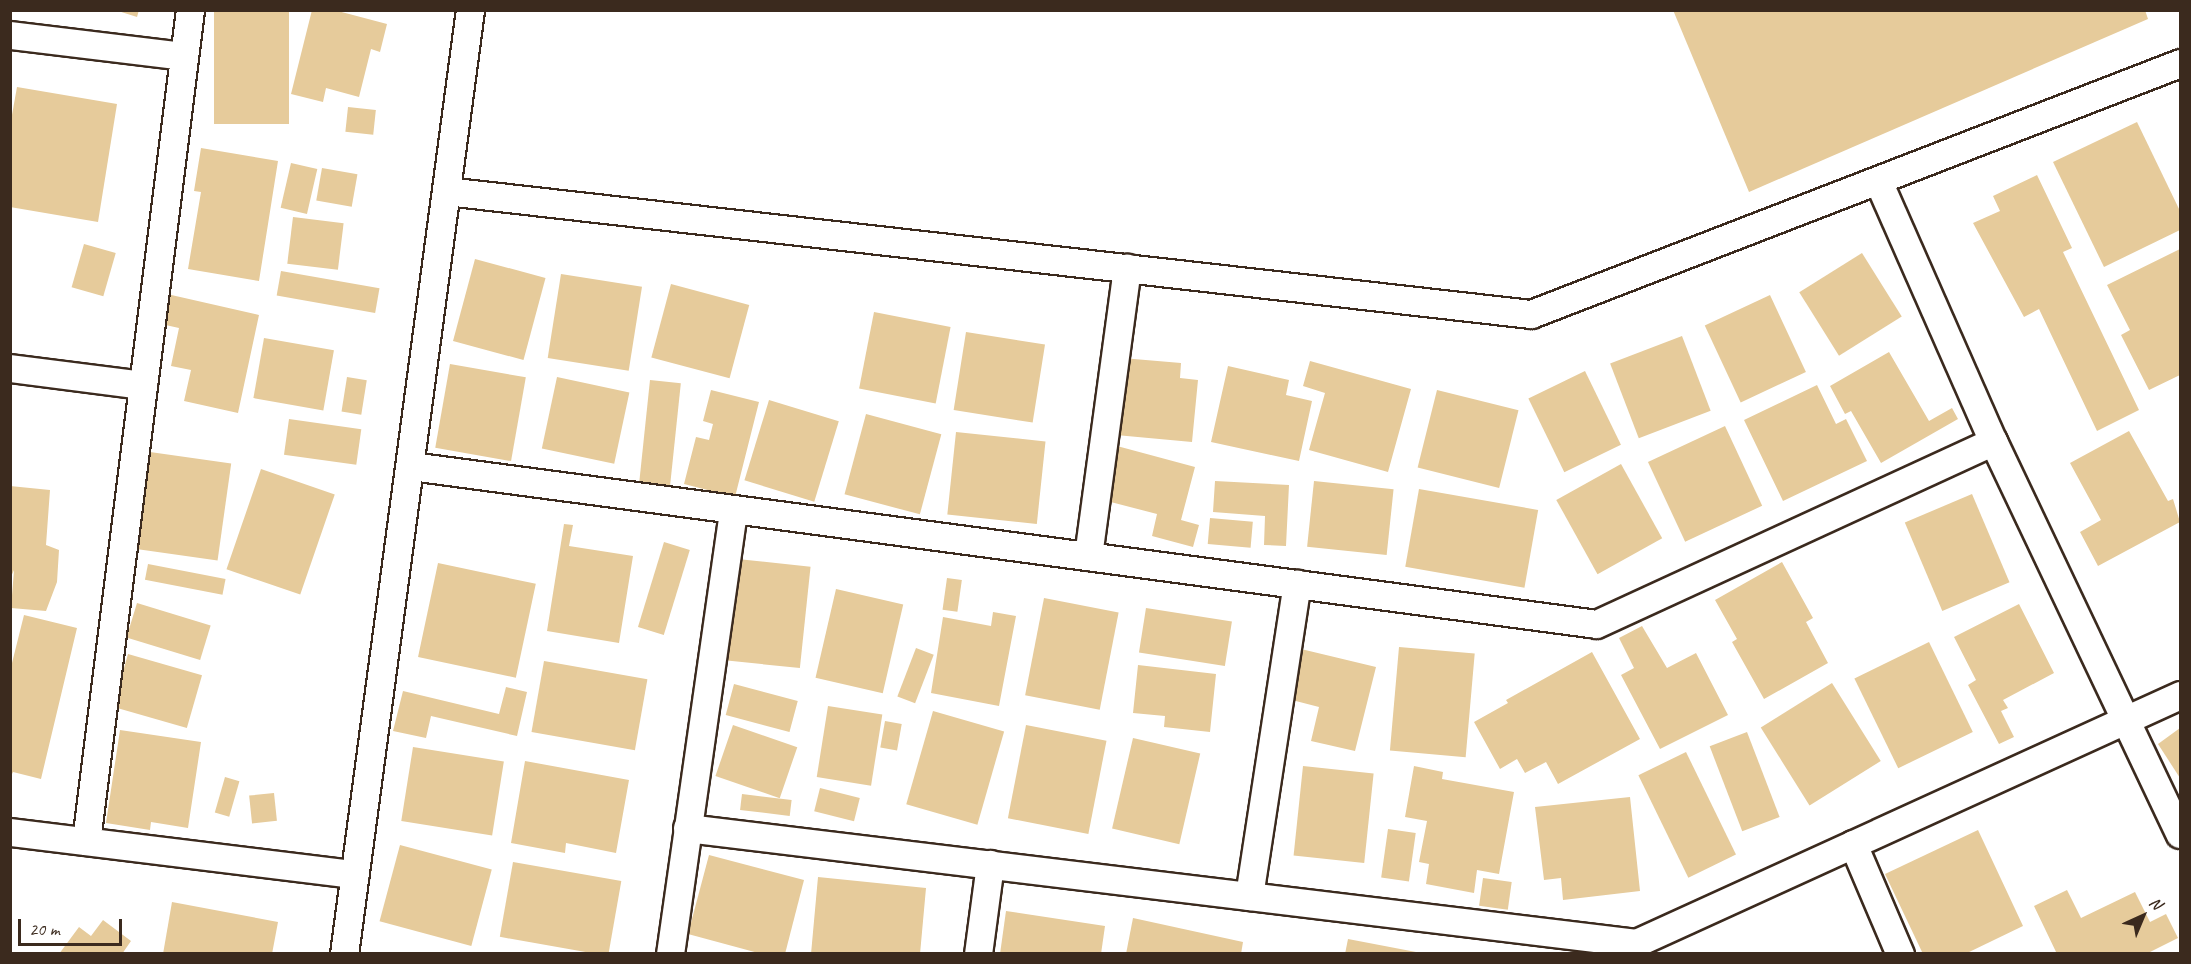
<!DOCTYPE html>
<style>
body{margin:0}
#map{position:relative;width:2191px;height:964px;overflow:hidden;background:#fff;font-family:Caveat,sans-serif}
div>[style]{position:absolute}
.building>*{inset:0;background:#e6cb9b;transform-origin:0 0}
.roads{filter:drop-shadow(2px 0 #3b2a1e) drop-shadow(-2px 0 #3b2a1e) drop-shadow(0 2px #3b2a1e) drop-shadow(0 -2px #3b2a1e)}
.street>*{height:27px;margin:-13.5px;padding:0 13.5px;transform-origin:13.5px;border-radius:13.5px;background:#fff}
span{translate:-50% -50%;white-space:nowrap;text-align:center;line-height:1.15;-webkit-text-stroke:4.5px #fff;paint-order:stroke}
.frame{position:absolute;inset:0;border:12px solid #3b2a1e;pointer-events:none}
.north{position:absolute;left:2113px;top:886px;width:60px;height:60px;-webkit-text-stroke:4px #fff;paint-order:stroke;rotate:44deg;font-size:16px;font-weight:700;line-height:24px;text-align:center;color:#3b2a1e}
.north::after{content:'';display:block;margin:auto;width:21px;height:27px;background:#3b2a1e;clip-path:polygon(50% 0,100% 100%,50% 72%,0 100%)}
.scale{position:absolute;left:18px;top:919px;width:104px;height:27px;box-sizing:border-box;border:3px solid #3b2a1e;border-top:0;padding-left:8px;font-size:18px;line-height:21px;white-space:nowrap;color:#3b2a1e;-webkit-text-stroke:4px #fff;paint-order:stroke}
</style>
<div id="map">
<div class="building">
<i style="clip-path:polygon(115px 10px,139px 10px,137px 17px)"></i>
<i style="left:214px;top:10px;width:75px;height:114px"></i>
<i style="clip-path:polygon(312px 10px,334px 10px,387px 24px,380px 52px,371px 49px,359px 97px,326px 88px,323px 102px,291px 94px)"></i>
<i style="clip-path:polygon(1673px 10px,2145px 10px,2148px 19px,1749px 192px)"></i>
<i style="clip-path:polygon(17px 87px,117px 104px,98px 222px,10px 207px,10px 126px)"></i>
<i style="left:348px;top:107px;width:28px;height:25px;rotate:6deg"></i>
<i style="clip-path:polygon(2137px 122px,2180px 211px,2180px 230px,2104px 267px,2053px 162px)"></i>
<i style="clip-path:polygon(201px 148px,278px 161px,259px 281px,188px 269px,201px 192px,194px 191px)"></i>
<i style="left:291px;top:163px;width:27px;height:46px;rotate:13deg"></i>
<i style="left:322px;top:168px;width:36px;height:33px;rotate:10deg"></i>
<i style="clip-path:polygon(2037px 175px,2072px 248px,2063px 252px,2139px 410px,2097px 431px,2039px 309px,2024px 317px,1973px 223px,2000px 211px,1993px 196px)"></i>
<i style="left:293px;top:217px;width:51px;height:47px;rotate:7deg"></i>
<i style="left:84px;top:244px;width:33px;height:45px;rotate:16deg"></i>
<i style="clip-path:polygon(2180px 249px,2180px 375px,2149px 390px,2121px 335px,2130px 330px,2107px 285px)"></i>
<i style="left:1862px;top:253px;width:75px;height:74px;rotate:58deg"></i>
<i style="left:475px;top:259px;width:73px;height:85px;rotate:15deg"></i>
<i style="left:281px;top:271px;width:100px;height:25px;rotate:10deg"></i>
<i style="left:561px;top:274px;width:82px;height:85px;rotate:9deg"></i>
<i style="left:671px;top:284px;width:81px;height:76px;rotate:15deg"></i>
<i style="clip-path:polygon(167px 294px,259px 315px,238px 413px,184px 401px,191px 370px,171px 366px,179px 328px,161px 324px)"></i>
<i style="left:1770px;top:295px;width:85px;height:72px;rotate:65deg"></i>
<i style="left:874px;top:312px;width:78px;height:78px;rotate:11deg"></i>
<i style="left:966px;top:332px;width:80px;height:79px;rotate:9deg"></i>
<i style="left:1682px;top:336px;width:80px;height:77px;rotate:69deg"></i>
<i style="left:264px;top:338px;width:71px;height:61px;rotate:10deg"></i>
<i style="clip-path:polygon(1889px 352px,1929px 421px,1952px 408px,1958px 419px,1881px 463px,1851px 411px,1845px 414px,1830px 386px)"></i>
<i style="clip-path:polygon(1122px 358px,1181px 363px,1180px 378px,1198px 380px,1192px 442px,1116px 435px)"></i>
<i style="clip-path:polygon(1310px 361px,1411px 389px,1388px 472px,1309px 450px,1325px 393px,1303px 386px)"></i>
<i style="left:450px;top:364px;width:77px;height:85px;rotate:10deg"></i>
<i style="clip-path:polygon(1228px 366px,1289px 380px,1286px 395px,1312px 401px,1299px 461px,1211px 442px)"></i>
<i style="left:1585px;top:371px;width:82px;height:63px;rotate:64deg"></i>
<i style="left:347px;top:377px;width:20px;height:35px;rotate:9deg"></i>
<i style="left:557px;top:377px;width:74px;height:73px;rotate:12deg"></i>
<i style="left:650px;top:380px;width:31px;height:103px;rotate:6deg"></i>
<i style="clip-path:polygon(1817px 385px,1836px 424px,1846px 419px,1867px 461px,1783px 501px,1744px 420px)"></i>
<i style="clip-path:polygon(711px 390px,759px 402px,735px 497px,684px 484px,696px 437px,709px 440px,713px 424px,703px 421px)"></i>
<i style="left:1437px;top:390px;width:84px;height:80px;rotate:14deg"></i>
<i style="left:769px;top:400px;width:73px;height:84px;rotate:17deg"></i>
<i style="left:866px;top:414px;width:78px;height:83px;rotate:15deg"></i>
<i style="left:289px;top:419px;width:73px;height:36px;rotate:8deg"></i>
<i style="left:1725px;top:426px;width:88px;height:85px;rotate:65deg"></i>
<i style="clip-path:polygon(2129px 431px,2168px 501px,2173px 499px,2180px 522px,2098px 566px,2080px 532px,2101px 520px,2070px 463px)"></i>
<i style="left:956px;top:432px;width:90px;height:83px;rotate:6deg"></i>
<i style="clip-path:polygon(1117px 446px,1195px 467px,1181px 520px,1199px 525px,1193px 547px,1152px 536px,1157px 514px,1103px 500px)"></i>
<i style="left:150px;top:452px;width:82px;height:98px;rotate:8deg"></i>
<i style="left:1621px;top:464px;width:85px;height:74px;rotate:61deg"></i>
<i style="left:261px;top:469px;width:78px;height:106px;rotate:19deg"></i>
<i style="clip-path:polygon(1215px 481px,1289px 485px,1286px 546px,1264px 545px,1265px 516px,1213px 512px)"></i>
<i style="left:1314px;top:481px;width:80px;height:66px;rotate:6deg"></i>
<i style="clip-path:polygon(10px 486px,50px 490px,46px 545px,59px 550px,57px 582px,46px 611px,11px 608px,14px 570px,10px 579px)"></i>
<i style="left:1419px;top:489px;width:121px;height:79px;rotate:10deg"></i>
<i style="left:1972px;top:494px;width:96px;height:73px;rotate:67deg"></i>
<i style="left:1210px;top:518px;width:43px;height:26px;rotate:5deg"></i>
<i style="clip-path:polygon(564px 524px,573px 525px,569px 546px,633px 556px,619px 643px,547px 631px)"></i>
<i style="left:664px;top:542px;width:27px;height:89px;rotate:17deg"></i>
<i style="left:728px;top:558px;width:83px;height:102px;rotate:6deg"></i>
<i style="clip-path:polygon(1782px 562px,1813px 618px,1806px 622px,1828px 663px,1764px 699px,1732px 642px,1737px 639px,1715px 600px)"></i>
<i style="left:438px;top:563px;width:100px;height:96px;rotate:12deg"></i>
<i style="left:148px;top:564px;width:79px;height:16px;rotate:11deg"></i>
<i style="left:947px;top:578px;width:15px;height:32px;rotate:8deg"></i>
<i style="left:836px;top:589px;width:69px;height:91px;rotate:13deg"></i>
<i style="left:1044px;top:598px;width:76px;height:99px;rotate:11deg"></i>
<i style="left:137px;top:603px;width:77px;height:36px;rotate:17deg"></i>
<i style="clip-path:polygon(2019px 604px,2054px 673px,2003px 700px,2008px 708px,2001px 711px,2014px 737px,1999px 744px,1968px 685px,1976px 680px,1954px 637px)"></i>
<i style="left:1146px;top:608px;width:87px;height:45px;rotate:9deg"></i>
<i style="clip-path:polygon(993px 612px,1016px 616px,999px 706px,931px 693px,943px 617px,991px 626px)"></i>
<i style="clip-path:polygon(24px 615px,77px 628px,41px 779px,13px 772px,10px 778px,10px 671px)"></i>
<i style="clip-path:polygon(1642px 626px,1667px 668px,1696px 653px,1728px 715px,1660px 749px,1621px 675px,1634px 668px,1619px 638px)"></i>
<i style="left:1929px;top:642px;width:100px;height:83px;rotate:64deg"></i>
<i style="left:1399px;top:647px;width:76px;height:104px;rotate:5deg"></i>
<i style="left:916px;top:648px;width:19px;height:52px;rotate:21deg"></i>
<i style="clip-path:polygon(1301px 649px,1376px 667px,1355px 751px,1311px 741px,1319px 707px,1288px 699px)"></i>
<i style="clip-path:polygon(1592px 652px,1640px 739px,1558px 784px,1546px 762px,1525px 773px,1517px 759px,1500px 769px,1474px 722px,1508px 703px,1506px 700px)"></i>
<i style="left:128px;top:654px;width:77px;height:55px;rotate:16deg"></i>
<i style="left:544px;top:661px;width:105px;height:72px;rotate:10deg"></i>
<i style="clip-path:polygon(1138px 665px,1216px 674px,1210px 732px,1164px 727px,1165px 716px,1133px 713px)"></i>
<i style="left:1832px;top:683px;width:92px;height:84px;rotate:58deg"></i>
<i style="left:734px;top:684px;width:66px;height:32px;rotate:15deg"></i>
<i style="clip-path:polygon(506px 687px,527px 692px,517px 736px,431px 716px,426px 738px,393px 731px,403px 691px,499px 714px)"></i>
<i style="left:828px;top:706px;width:55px;height:72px;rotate:9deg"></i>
<i style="left:933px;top:711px;width:74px;height:97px;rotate:16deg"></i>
<i style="left:885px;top:721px;width:17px;height:27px;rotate:10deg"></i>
<i style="left:733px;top:725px;width:68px;height:54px;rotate:19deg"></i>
<i style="left:1026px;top:725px;width:82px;height:95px;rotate:11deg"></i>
<i style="clip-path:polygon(2180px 728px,2180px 778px,2158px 744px)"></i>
<i style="clip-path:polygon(120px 730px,201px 742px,188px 828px,151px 822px,150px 830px,106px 823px)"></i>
<i style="left:1747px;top:732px;width:91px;height:40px;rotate:69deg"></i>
<i style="left:1133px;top:738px;width:69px;height:93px;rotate:13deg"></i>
<i style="left:413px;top:747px;width:92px;height:75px;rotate:9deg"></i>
<i style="left:1686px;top:752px;width:114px;height:53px;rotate:64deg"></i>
<i style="clip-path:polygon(525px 761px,629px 780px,616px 853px,566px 843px,565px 853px,511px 843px)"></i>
<i style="left:1303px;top:766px;width:71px;height:90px;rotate:6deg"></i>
<i style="clip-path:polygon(1414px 766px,1443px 772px,1442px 779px,1514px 792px,1499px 874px,1477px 870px,1474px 893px,1426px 884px,1429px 864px,1419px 862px,1427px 821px,1405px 817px)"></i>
<i style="left:225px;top:777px;width:15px;height:37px;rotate:16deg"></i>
<i style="left:820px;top:788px;width:41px;height:24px;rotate:14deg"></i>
<i style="left:274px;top:793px;width:28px;height:25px;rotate:84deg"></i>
<i style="left:742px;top:794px;width:50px;height:16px;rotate:7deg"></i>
<i style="clip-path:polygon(1630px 797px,1640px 891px,1563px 900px,1561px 878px,1544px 880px,1535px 807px)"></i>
<i style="left:1388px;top:829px;width:28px;height:49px;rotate:8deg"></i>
<i style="clip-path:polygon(1978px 830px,2023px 926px,1965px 954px,1923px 954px,1885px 874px)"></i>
<i style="left:400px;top:845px;width:95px;height:79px;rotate:15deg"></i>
<i style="clip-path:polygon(709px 855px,804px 880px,785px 954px,762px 954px,688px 934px)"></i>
<i style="left:513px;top:862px;width:110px;height:76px;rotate:10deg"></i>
<i style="clip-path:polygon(818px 877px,926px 888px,920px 954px,811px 954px)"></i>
<i style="left:1483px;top:878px;width:29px;height:28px;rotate:8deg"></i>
<i style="clip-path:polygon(2067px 890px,2081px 918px,2135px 892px,2150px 922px,2166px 914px,2178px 938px,2146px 954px,2057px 954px,2034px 906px)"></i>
<i style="clip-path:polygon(172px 902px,278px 922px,272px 954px,163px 954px)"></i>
<i style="clip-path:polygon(1006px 911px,1105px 926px,1101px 954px,1000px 954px)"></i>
<i style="clip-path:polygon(1133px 918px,1243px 942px,1241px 954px,1126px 954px)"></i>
<i style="clip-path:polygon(103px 920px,131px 941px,122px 954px,59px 954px,79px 927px,91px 936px)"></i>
<i style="clip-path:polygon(1348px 939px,1416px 952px,1416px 954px,1345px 954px)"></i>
</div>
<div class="roads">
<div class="street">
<i style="left:10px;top:35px;width:175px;rotate:6.9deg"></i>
<i style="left:1879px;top:183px;width:282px;rotate:66.2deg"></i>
<i style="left:1993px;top:441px;width:435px;rotate:64.6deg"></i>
<i style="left:446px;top:191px;width:1092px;rotate:6.47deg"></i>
<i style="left:1531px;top:314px;width:696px;rotate:-21.14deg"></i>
<i style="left:10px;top:368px;width:134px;rotate:7.3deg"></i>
<i style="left:411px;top:466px;width:1195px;rotate:7.59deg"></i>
<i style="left:1596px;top:624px;width:437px;rotate:-24.7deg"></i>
<i style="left:1088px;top:556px;width:291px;rotate:-82.3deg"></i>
<i style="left:687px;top:828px;width:956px;rotate:6.91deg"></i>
<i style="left:1636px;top:943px;width:598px;rotate:-24.51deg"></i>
<i style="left:10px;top:832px;width:347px;rotate:7deg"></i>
<i style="left:86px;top:841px;width:837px;rotate:-82.87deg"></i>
<i style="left:1853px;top:844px;width:120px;rotate:66.9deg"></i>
<i style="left:1249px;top:896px;width:316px;rotate:-81.3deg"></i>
<i style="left:344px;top:954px;width:952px;rotate:-82.4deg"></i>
<i style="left:670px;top:954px;width:449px;rotate:-81.9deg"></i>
<i style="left:978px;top:954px;width:91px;rotate:-82.4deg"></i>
</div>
</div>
<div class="frame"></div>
<div class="north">N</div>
<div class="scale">20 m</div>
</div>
